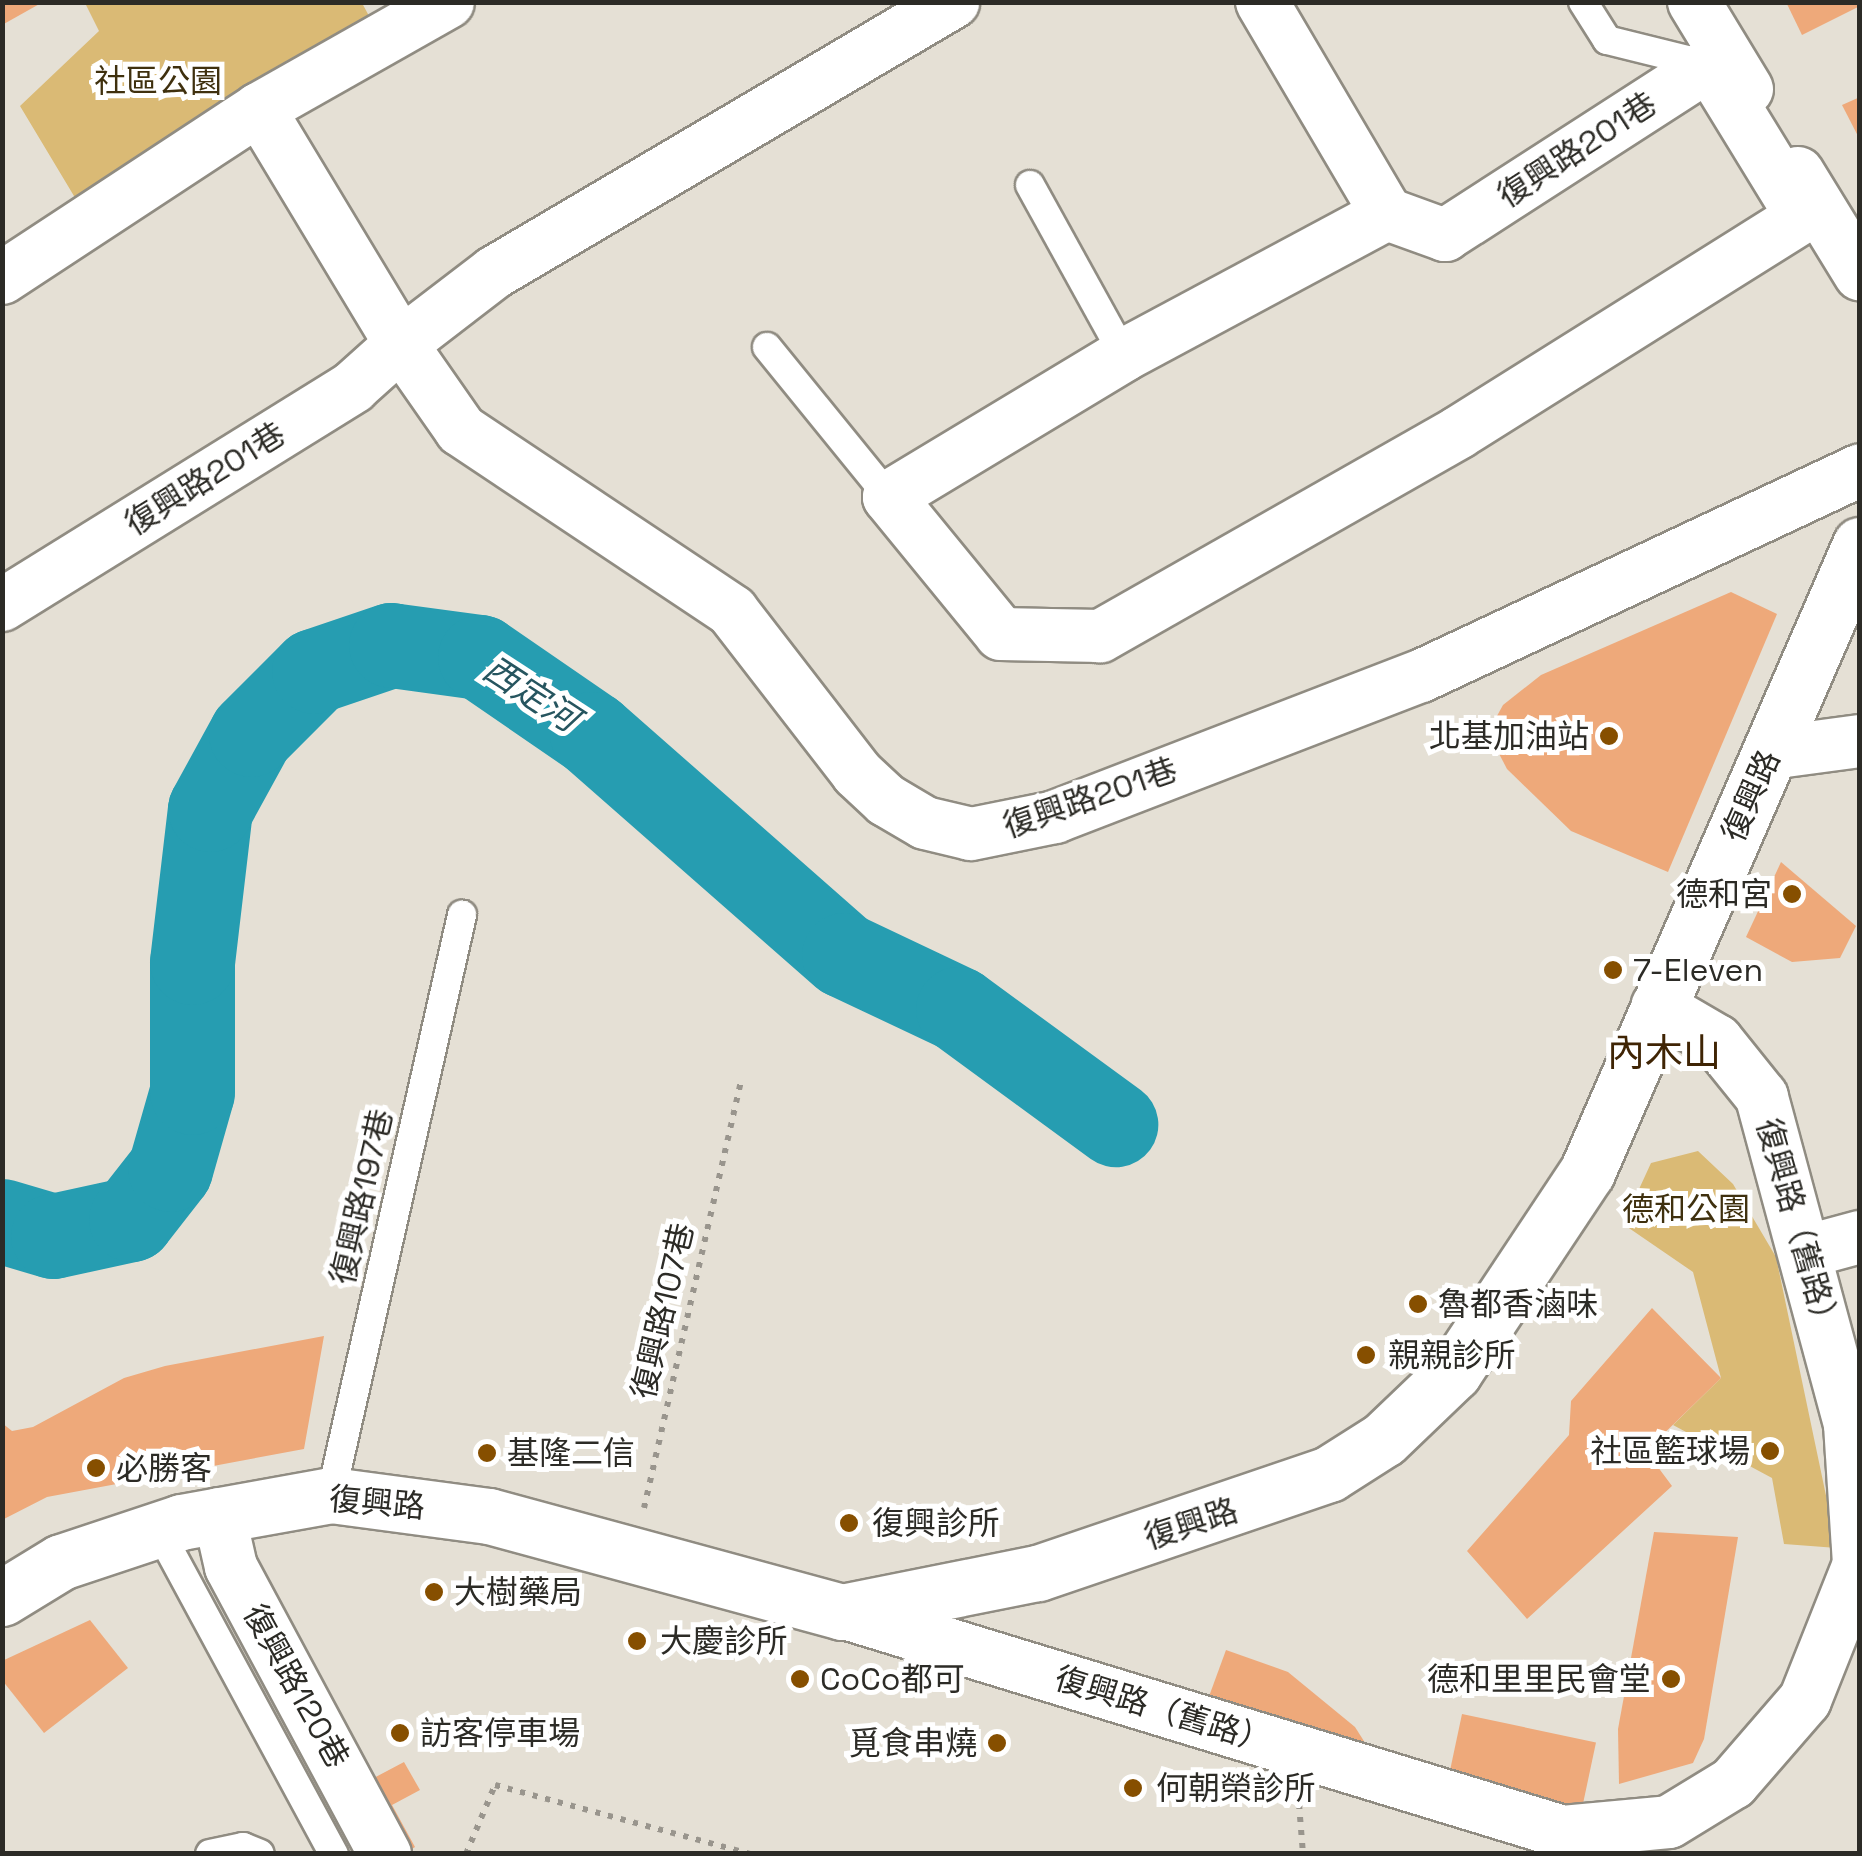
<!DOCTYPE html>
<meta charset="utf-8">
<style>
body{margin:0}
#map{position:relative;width:1862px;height:1856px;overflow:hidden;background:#e5e0d5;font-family:"Space Grotesk","Noto Sans TC",sans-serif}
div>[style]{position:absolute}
.green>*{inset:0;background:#daba75}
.river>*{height:85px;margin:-42.5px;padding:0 42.5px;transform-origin:42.5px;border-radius:42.5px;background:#269db1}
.building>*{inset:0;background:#eea97a;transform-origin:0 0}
.path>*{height:6px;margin-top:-3px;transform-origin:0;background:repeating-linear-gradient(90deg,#99958d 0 5px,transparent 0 13px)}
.roads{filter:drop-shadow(2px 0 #908c82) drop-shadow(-2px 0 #908c82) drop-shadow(0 2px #908c82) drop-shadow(0 -2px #908c82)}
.service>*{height:28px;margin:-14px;padding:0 14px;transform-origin:14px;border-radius:14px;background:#fff}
.minor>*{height:52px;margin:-26px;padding:0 26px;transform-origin:26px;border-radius:26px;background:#fff}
.tertiary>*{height:55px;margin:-27.5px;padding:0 27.5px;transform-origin:27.5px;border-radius:27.5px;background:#fff}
.dots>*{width:28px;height:28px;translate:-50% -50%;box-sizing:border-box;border:5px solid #fff;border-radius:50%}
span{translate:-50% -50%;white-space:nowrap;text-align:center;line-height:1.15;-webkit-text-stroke:10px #fff;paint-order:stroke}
.park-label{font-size:32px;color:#3f300e}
.street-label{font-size:32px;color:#2c2b26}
.poi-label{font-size:32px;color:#2c2b26}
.right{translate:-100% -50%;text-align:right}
.left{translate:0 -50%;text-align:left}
.water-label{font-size:35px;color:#26555f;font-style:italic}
.quarter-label{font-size:38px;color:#3f2404}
.frame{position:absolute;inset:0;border:5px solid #2c2b26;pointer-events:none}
</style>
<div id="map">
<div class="green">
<i style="clip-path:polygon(85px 3px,362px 3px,382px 40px,89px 221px,20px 106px,99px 31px)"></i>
<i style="clip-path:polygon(1698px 1151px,1733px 1184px,1776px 1257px,1837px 1548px,1784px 1544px,1772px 1478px,1673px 1425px,1721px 1378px,1693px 1272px,1623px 1224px,1651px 1163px)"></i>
</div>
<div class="river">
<i style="left:2px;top:1221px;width:53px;rotate:16.4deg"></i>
<i style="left:53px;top:1236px;width:80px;rotate:-12.3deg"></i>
<i style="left:131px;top:1219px;width:63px;rotate:-52deg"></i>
<i style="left:170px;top:1169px;width:80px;rotate:-74.1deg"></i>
<i style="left:192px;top:1092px;width:130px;rotate:-90deg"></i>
<i style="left:192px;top:962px;width:154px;rotate:-83.3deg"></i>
<i style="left:210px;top:809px;width:85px;rotate:-61.3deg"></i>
<i style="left:251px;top:734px;width:89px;rotate:-45deg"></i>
<i style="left:314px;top:671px;width:81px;rotate:-18.7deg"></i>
<i style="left:391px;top:645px;width:90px;rotate:7.7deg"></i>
<i style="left:480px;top:657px;width:136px;rotate:34.5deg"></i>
<i style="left:592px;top:734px;width:335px;rotate:41.3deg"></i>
<i style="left:844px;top:955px;width:126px;rotate:25.3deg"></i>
<i style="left:958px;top:1009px;width:195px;rotate:36.2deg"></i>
</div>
<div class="building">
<i style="clip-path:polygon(2px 2px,43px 2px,2px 25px)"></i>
<i style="clip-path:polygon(1786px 2px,1860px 2px,1860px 6px,1802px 35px)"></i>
<i style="clip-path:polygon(1860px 97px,1860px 140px,1842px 105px)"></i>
<i style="clip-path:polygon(1731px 592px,1777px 614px,1668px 872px,1571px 831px,1507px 769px,1495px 746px,1492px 725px,1503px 705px,1541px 675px)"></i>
<i style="clip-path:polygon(1781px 862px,1856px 926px,1840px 958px,1792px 962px,1746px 937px)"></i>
<i style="clip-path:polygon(1652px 1308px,1721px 1378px,1646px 1451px,1672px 1486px,1527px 1619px,1467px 1551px,1569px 1435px,1571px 1401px)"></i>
<i style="clip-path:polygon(324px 1336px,304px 1449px,47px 1497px,2px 1520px,2px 1423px,12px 1431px,33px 1427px,124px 1378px,165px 1366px)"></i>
<i style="clip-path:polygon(1654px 1532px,1738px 1537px,1704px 1739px,1693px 1763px,1619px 1784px,1618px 1729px)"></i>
<i style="clip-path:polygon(90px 1620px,128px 1668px,44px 1733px,2px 1680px,2px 1661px)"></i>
<i style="clip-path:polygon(1226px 1650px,1288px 1672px,1355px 1727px,1383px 1771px,1204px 1710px)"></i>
<i style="left:1462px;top:1714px;width:137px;height:73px;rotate:12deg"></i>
<i style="clip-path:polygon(404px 1762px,420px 1790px,392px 1805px,415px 1847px,404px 1854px,353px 1789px)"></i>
</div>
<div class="path">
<i style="left:644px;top:1508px;width:438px;rotate:-77.2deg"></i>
<i style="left:1299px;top:1804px;width:50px;rotate:85.4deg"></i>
<i style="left:466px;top:1854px;width:75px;rotate:-67.2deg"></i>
<i style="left:495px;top:1785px;width:264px;rotate:15.1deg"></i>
</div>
<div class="roads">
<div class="service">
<i style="left:1583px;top:2px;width:45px;rotate:57.7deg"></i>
<i style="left:1607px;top:40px;width:104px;rotate:13.9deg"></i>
<i style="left:1030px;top:185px;width:194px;rotate:61.1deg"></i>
<i style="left:767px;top:347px;width:193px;rotate:50.9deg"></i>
<i style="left:331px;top:1495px;width:595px;rotate:-77.27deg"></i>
<i style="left:158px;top:1529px;width:370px;rotate:61.6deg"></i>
<i style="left:210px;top:1854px;width:34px;rotate:-12deg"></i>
<i style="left:243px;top:1847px;width:18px;rotate:22deg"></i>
</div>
<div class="minor">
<i style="left:1262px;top:2px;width:246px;rotate:59.5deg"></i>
<i style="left:1387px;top:214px;width:62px;rotate:19.9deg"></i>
<i style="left:1445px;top:235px;width:314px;rotate:-32.8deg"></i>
<i style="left:1709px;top:65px;width:178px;rotate:58.5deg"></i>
<i style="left:1802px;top:217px;width:406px;rotate:147.9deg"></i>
<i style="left:1458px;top:433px;width:412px;rotate:150.4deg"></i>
<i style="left:1100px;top:636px;width:99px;rotate:-178.8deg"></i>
<i style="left:1001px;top:634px;width:177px;rotate:-129.3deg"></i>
<i style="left:889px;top:497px;width:275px;rotate:-31.1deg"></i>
<i style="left:1124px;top:355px;width:298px;rotate:-28.2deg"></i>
<i style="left:1694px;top:2px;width:102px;rotate:58.7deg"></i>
<i style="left:259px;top:109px;width:275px;rotate:58.9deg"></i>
<i style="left:401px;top:344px;width:118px;rotate:-37.5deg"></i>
<i style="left:495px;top:272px;width:532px;rotate:-30.52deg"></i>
<i style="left:1798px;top:173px;width:119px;rotate:58.5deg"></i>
<i style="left:2px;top:278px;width:308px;rotate:-33.3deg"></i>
<i style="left:259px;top:109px;width:217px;rotate:-29.5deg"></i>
<i style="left:2px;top:605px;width:413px;rotate:-31.8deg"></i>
<i style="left:353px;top:387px;width:64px;rotate:-41.9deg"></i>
<i style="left:401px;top:344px;width:105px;rotate:55.1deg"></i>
<i style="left:461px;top:430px;width:326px;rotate:33.7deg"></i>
<i style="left:732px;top:611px;width:205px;rotate:52.3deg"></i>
<i style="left:857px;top:773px;width:40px;rotate:43deg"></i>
<i style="left:886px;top:800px;width:45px;rotate:30.5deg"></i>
<i style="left:925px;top:823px;width:47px;rotate:13.4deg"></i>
<i style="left:971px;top:834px;width:86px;rotate:-11.4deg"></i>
<i style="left:1055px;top:817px;width:392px;rotate:-21.1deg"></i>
<i style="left:1421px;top:676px;width:485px;rotate:-25.1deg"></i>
<i style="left:1770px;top:753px;width:91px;rotate:-7.6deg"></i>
<i style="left:1808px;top:1251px;width:54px;rotate:-15.1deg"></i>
<i style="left:219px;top:1514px;width:54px;rotate:77.2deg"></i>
<i style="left:231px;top:1567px;width:326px;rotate:61.8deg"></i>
<i style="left:842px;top:1612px;width:754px;rotate:16.97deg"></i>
<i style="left:1563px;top:1832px;width:106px;rotate:-5.4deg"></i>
<i style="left:1669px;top:1822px;width:75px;rotate:-31.4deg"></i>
<i style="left:1733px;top:1783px;width:110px;rotate:-49.1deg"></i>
<i style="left:1805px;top:1700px;width:146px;rotate:-68.3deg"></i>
<i style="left:1859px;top:1564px;width:140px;rotate:-93.7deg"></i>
<i style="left:1850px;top:1424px;width:339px;rotate:-105.1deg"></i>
<i style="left:1762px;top:1097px;width:72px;rotate:-128.8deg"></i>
<i style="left:1717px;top:1041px;width:69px;rotate:-149.7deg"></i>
</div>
<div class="tertiary">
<i style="left:2px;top:1598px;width:69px;rotate:-31.4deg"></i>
<i style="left:61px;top:1562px;width:126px;rotate:-18.4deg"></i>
<i style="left:181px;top:1522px;width:152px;rotate:-10.2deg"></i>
<i style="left:331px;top:1495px;width:159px;rotate:7.6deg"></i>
<i style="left:489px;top:1516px;width:366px;rotate:15.2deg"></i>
<i style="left:842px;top:1612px;width:200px;rotate:-11.3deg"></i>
<i style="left:1038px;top:1573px;width:307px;rotate:-18.8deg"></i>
<i style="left:1329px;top:1474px;width:65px;rotate:-32.5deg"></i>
<i style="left:1384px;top:1439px;width:97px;rotate:-43.7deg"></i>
<i style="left:1454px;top:1372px;width:240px;rotate:-56.4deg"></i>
<i style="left:1587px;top:1172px;width:684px;rotate:-66.47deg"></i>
</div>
</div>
<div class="dots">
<i style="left:1609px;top:736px;background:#864f00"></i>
<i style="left:1792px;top:894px;background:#864f00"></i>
<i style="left:1613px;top:970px;background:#864f00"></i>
<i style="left:1418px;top:1304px;background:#864f00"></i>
<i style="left:1366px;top:1355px;background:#864f00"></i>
<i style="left:1770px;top:1451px;background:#864f00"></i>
<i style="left:487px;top:1453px;background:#864f00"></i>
<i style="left:96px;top:1468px;background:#864f00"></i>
<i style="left:849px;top:1523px;background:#864f00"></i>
<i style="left:434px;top:1592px;background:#864f00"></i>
<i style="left:637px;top:1641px;background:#864f00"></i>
<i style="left:800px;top:1679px;background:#864f00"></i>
<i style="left:1671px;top:1679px;background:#864f00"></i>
<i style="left:400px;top:1733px;background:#864f00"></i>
<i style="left:997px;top:1743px;background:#864f00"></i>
<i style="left:1133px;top:1788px;background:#864f00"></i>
</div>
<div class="park-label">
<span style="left:158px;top:81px">社區公園</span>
<span style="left:1686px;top:1209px">德和公園</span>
</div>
<div class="street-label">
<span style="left:1577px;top:150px;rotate:-33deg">復興路201巷</span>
<span style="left:205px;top:479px;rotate:-32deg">復興路201巷</span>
<span style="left:1751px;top:796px;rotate:-66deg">復興路</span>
<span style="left:1090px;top:798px;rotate:-19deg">復興路201巷</span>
<span style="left:362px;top:1197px;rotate:-77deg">復興路197巷</span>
<span style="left:1798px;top:1227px;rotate:74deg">復興路（舊路）</span>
<span style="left:663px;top:1311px;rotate:-77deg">復興路107巷</span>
<span style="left:377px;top:1503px;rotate:5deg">復興路</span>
<span style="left:1191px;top:1524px;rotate:-18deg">復興路</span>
<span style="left:296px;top:1686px;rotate:61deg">復興路120巷</span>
<span style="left:1163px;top:1710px;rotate:17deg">復興路（舊路）</span>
</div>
<div class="poi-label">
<span class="right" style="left:1589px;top:736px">北基加油站</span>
<span class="right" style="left:1772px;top:894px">德和宮</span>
<span class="left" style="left:1633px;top:970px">7-Eleven</span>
<span class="left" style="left:1438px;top:1304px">魯都香滷味</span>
<span class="left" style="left:1388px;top:1355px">親親診所</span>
<span class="right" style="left:1750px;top:1451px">社區籃球場</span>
<span class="left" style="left:507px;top:1453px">基隆二信</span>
<span class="left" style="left:116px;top:1468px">必勝客</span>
<span class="left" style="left:872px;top:1523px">復興診所</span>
<span class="left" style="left:454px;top:1592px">大樹藥局</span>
<span class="left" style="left:660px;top:1641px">大慶診所</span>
<span class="left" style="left:820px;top:1679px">CoCo都可</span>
<span class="right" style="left:1651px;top:1679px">德和里里民會堂</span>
<span class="left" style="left:420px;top:1733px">訪客停車場</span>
<span class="right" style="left:977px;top:1743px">覓食串燒</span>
<span class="left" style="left:1156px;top:1788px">何朝榮診所</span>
</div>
<div class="water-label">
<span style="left:531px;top:694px;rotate:33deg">西定河</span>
</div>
<div class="quarter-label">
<span style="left:1664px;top:1054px">內木山</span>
</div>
<div class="frame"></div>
</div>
